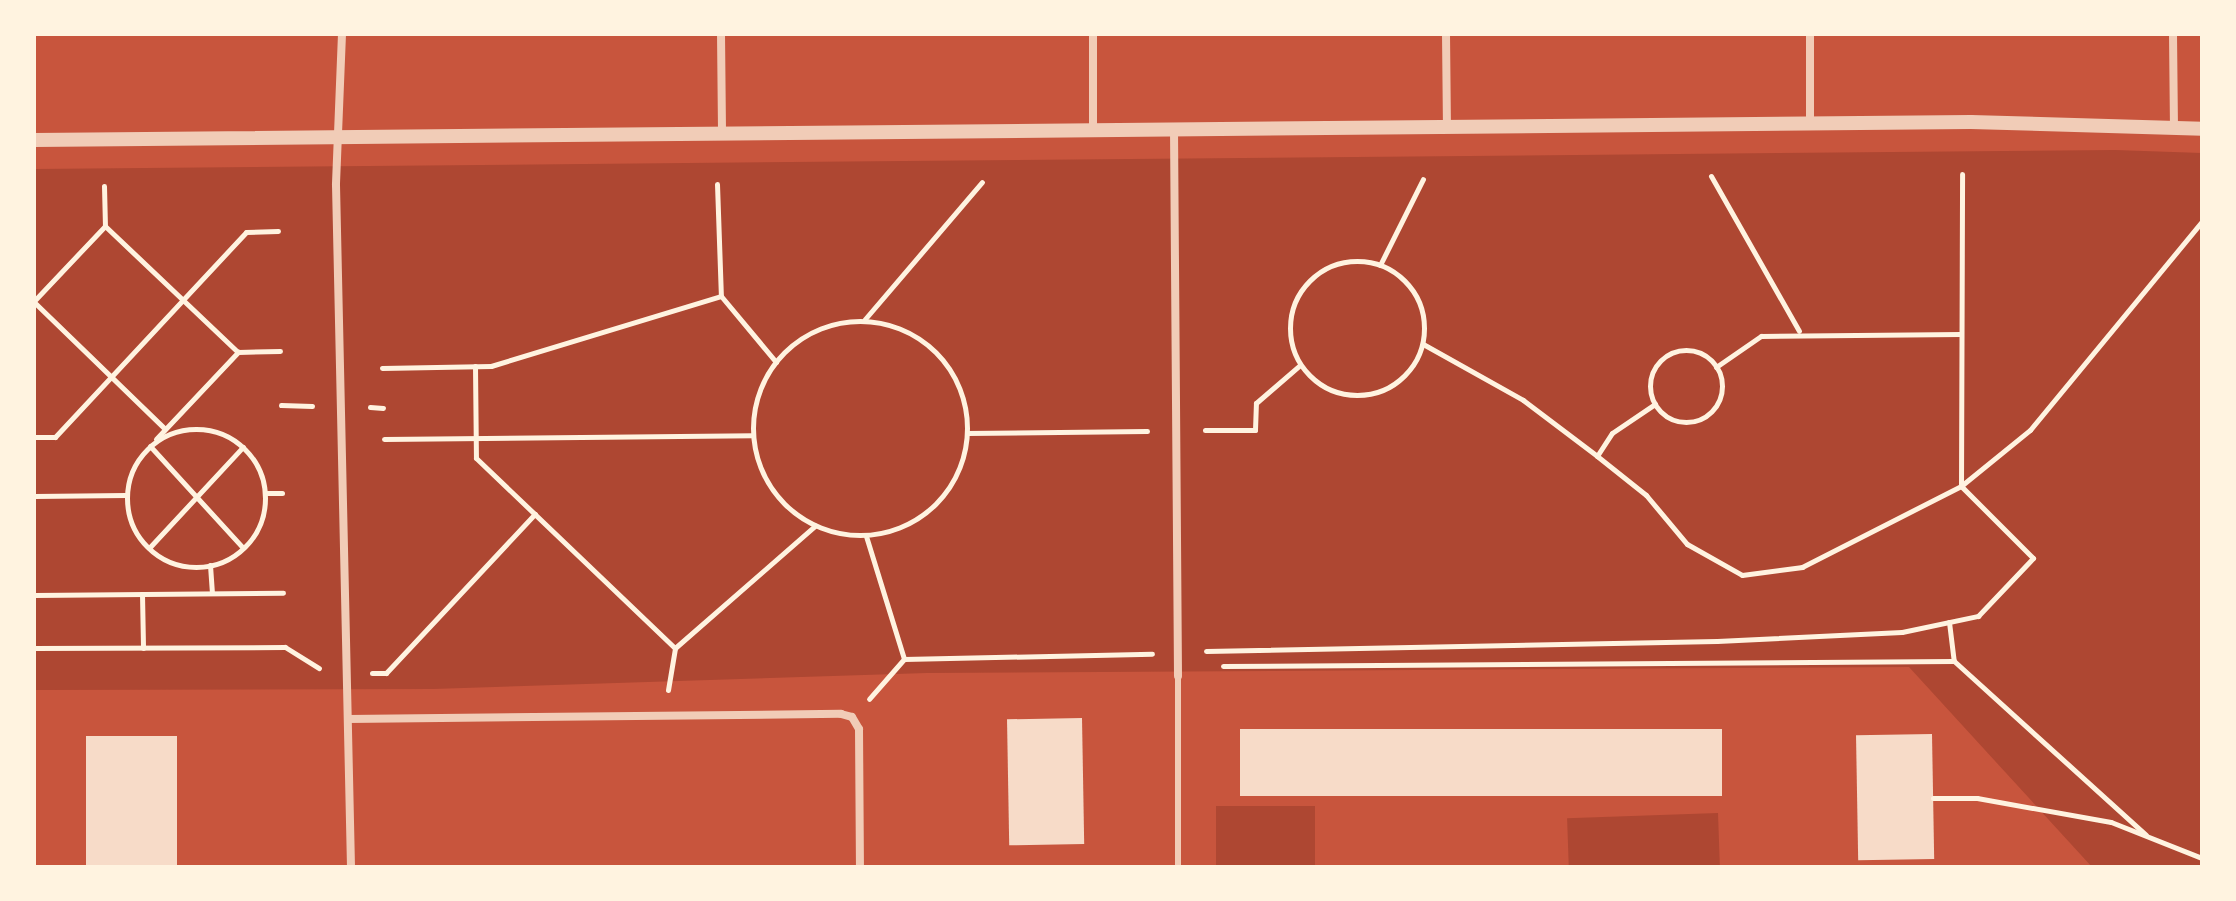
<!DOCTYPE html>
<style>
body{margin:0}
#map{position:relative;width:2236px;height:901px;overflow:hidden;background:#c8553d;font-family:"Exo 2",sans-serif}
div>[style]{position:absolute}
.green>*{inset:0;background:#ae4732;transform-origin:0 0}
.building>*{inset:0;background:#f7dbc8;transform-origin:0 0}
.path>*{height:5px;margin:-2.5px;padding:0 2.5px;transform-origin:2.5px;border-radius:2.5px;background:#fff3e0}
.path>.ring{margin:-2.5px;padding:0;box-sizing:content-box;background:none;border:5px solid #fff3e0;border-radius:50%}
.service>*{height:6px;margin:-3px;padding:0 3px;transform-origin:3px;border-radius:3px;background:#f1ccb7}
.minor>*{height:8px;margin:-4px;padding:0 4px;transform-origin:4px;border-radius:4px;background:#f1ccb7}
.tertiary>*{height:14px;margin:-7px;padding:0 7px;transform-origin:7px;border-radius:7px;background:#f1ccb7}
span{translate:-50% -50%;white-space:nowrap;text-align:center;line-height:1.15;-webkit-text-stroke:7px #fff3e0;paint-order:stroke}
.frame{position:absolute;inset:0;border:36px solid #fff3e0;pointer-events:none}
</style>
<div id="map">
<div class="green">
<i style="clip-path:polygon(2115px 150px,2202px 153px,2202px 867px,2092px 867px,1909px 667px,927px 673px,433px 689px,34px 690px,34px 169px)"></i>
<i style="left:1216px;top:806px;width:99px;height:61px"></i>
<i style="left:1718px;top:813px;width:54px;height:151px;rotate:88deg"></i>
</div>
<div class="building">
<i style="left:1082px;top:718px;width:126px;height:75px;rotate:89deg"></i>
<i style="left:1722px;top:729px;width:67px;height:482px;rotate:90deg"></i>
<i style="left:1932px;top:734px;width:125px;height:76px;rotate:89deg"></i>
<i style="left:86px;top:736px;width:91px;height:131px"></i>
</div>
<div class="path">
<i style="left:1711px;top:176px;width:178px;rotate:60.4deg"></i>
<i style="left:717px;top:184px;width:112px;rotate:88deg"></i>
<i style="left:721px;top:296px;width:86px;rotate:50.2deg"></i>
<i style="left:104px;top:186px;width:40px;rotate:88.6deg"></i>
<i class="ring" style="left:1290px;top:261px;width:129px;height:129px"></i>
<i style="left:1380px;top:265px;width:96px;rotate:-63.4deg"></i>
<i style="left:34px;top:301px;width:103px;rotate:-46.6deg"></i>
<i style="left:105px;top:226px;width:183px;rotate:43.5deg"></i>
<i style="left:238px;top:352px;width:42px;rotate:-1.4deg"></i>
<i style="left:34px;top:302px;width:182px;rotate:44.1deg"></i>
<i style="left:865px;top:319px;width:180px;rotate:-49.5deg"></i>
<i class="ring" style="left:753px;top:321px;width:209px;height:209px"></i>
<i style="left:1423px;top:344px;width:115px;rotate:29.2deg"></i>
<i style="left:1523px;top:400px;width:93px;rotate:37.1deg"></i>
<i style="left:1597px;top:456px;width:63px;rotate:38.5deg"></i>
<i style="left:1646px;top:495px;width:64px;rotate:50.1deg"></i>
<i style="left:1687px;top:544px;width:63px;rotate:29.4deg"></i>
<i style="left:1742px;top:575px;width:61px;rotate:-7.6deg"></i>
<i style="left:1802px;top:567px;width:178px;rotate:-27deg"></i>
<i style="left:1961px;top:486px;width:312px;rotate:-89.8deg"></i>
<i class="ring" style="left:1650px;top:350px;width:67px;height:67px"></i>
<i style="left:475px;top:366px;width:92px;rotate:89.4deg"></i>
<i style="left:476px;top:458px;width:275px;rotate:43.7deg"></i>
<i style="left:675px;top:648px;width:186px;rotate:-41.1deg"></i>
<i style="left:1716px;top:367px;width:55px;rotate:-34.6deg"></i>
<i style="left:1761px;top:336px;width:200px;rotate:-0.6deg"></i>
<i style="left:382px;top:368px;width:109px;rotate:-1.1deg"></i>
<i style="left:491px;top:366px;width:240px;rotate:-16.9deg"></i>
<i style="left:281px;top:405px;width:31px;rotate:2deg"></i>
<i style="left:370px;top:407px;width:13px;rotate:4deg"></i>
<i class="ring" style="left:127px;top:429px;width:133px;height:133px"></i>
<i style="left:1205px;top:430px;width:50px"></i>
<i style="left:1255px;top:430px;width:27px;rotate:-88deg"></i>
<i style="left:1256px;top:403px;width:58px;rotate:-40.8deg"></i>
<i style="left:967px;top:433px;width:180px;rotate:-0.6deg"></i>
<i style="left:34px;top:437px;width:21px"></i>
<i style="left:55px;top:437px;width:280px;rotate:-47deg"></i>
<i style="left:246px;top:232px;width:32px;rotate:-2deg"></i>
<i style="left:156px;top:439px;width:120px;rotate:-46.7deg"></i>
<i style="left:384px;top:439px;width:369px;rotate:-0.6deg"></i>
<i style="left:150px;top:446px;width:138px;rotate:47.6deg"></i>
<i style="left:1597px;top:456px;width:27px;rotate:-57deg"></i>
<i style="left:1612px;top:433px;width:52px;rotate:-34deg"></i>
<i style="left:265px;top:493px;width:17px"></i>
<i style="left:34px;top:496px;width:92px;rotate:-0.6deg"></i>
<i style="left:866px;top:536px;width:129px;rotate:72.8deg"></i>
<i style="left:904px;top:659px;width:53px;rotate:131.2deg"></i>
<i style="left:149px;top:548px;width:138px;rotate:-47.1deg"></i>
<i style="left:210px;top:565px;width:28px;rotate:86deg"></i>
<i style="left:142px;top:594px;width:54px;rotate:88.9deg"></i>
<i style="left:34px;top:595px;width:249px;rotate:-0.5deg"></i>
<i style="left:1949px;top:622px;width:39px;rotate:83deg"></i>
<i style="left:1954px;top:661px;width:259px;rotate:42.2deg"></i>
<i style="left:34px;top:648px;width:251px;rotate:-0.2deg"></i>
<i style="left:285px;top:647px;width:40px;rotate:32deg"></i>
<i style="left:1206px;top:651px;width:511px;rotate:-1.12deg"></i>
<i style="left:1717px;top:641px;width:185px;rotate:-2.8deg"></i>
<i style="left:1902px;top:632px;width:78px;rotate:-11.9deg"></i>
<i style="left:1978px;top:616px;width:80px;rotate:-46.5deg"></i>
<i style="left:2033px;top:558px;width:102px;rotate:-135deg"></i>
<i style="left:1961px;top:486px;width:89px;rotate:-39.1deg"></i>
<i style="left:2030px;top:430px;width:271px;rotate:-50.5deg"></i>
<i style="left:904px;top:659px;width:248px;rotate:-1.2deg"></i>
<i style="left:1223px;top:666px;width:731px;rotate:-0.39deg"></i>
<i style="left:372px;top:673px;width:14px"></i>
<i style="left:386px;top:673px;width:218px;rotate:-46.9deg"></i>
<i style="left:668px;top:690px;width:43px;rotate:-80.5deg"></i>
<i style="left:1933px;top:798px;width:44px"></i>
<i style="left:1977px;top:798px;width:136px;rotate:10.2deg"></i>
<i style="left:2111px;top:822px;width:98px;rotate:21.6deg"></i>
</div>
<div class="service">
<i style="left:1178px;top:676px;width:191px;rotate:90deg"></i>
</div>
<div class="minor">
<i style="left:342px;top:34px;width:151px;rotate:92.3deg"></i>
<i style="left:336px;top:185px;width:682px;rotate:88.74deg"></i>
<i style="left:721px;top:34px;width:98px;rotate:89.4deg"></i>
<i style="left:1093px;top:34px;width:95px;rotate:90deg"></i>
<i style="left:1446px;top:34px;width:92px;rotate:89.4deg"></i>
<i style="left:1810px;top:34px;width:89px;rotate:90deg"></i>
<i style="left:2173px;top:34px;width:91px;rotate:89.4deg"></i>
<i style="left:1174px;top:129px;width:547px;rotate:89.58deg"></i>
<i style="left:348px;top:719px;width:493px;rotate:-0.6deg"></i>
<i style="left:841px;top:714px;width:11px;rotate:15deg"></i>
<i style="left:852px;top:717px;width:14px;rotate:60deg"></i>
<i style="left:859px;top:729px;width:138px;rotate:89.6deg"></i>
</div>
<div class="tertiary">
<i style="left:34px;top:140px;width:1937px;rotate:-0.53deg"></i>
<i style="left:1971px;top:122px;width:231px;rotate:1.7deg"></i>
</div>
<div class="frame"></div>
</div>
